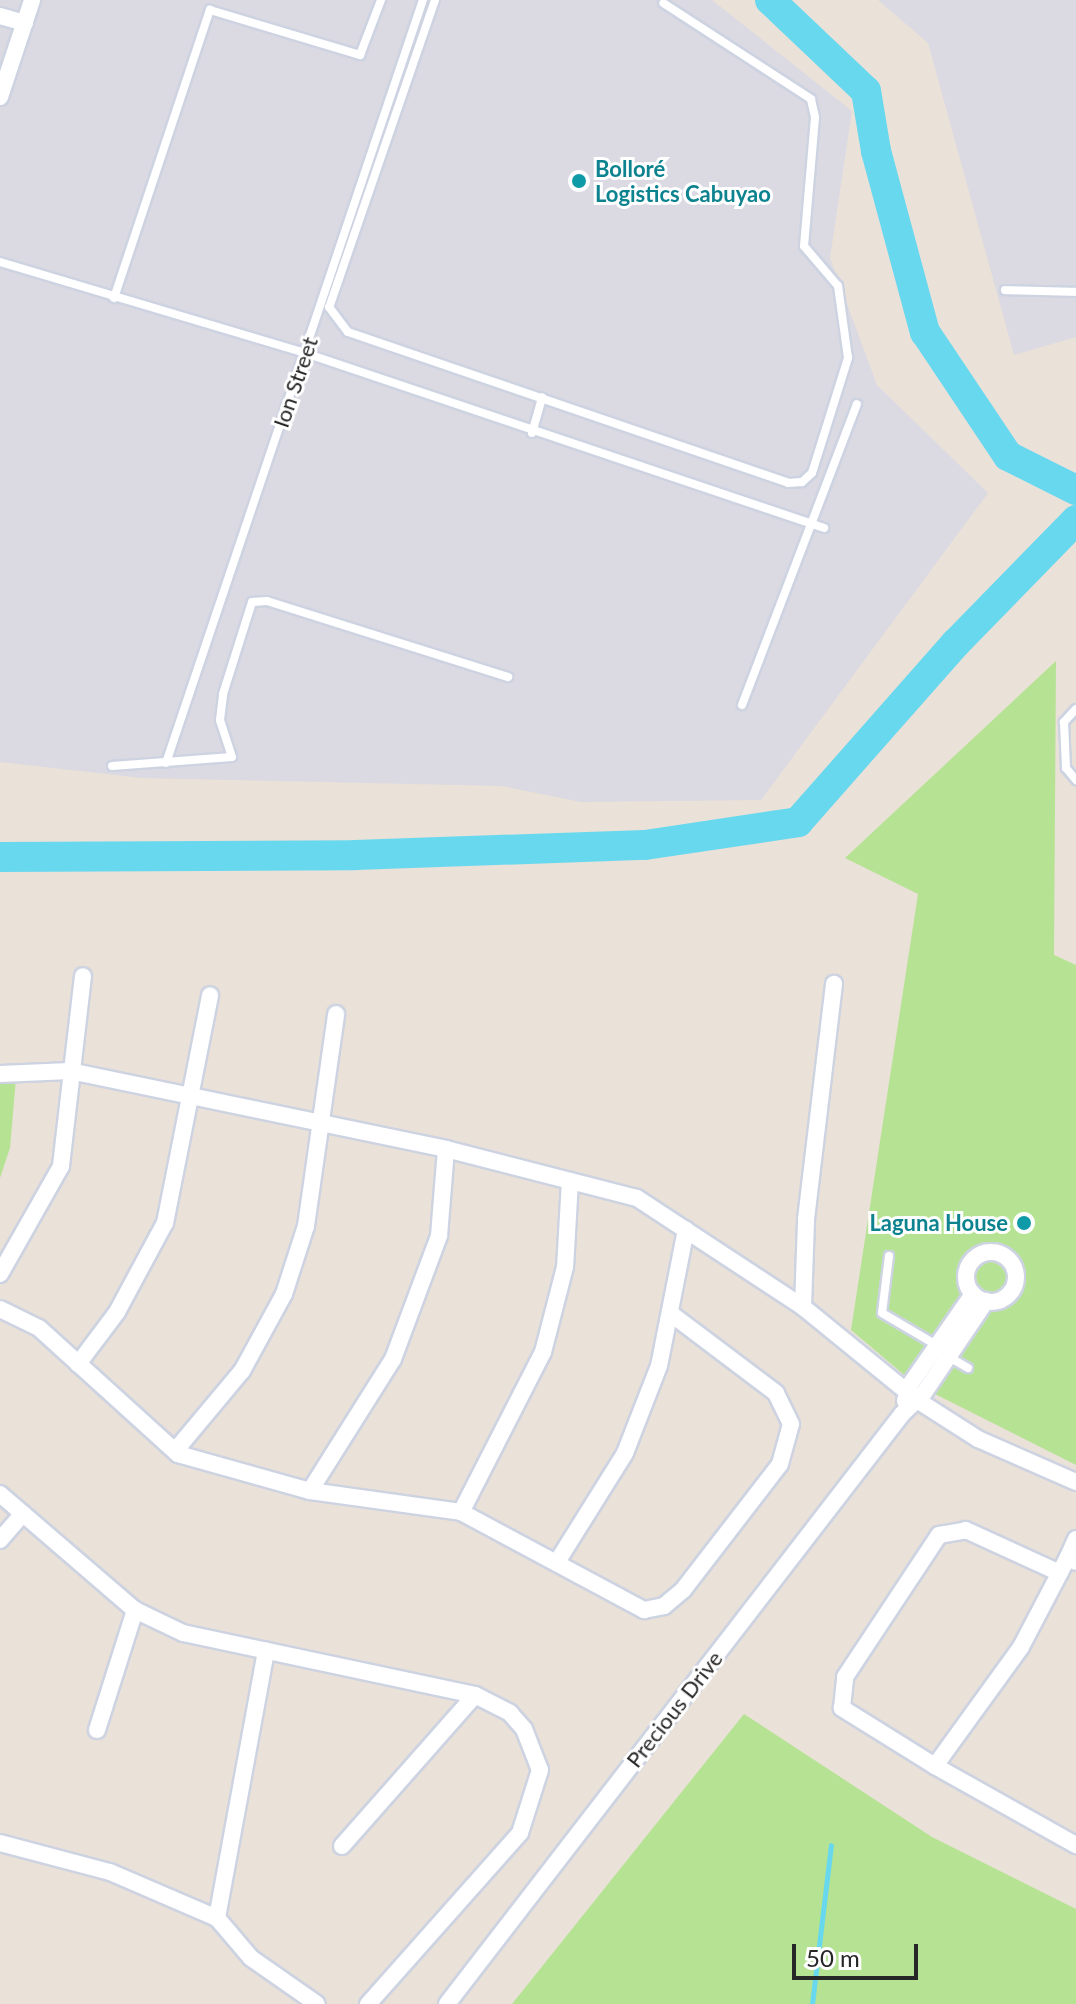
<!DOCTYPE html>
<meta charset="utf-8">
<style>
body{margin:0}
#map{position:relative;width:1076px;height:2004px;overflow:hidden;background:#eae1d8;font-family:Lato,sans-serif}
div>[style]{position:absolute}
.industrial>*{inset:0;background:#dbd9e2}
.green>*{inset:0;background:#b5e393}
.stream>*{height:5px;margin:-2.5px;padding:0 2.5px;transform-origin:2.5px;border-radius:2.5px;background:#68d8ef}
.river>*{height:30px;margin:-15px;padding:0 15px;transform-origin:15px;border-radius:15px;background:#68d8ef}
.roads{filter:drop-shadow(2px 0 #cdd3e1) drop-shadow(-2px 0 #cdd3e1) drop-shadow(0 2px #cdd3e1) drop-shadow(0 -2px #cdd3e1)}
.lane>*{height:8px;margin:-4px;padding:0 4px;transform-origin:4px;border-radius:4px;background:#fff}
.street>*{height:16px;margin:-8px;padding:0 8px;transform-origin:8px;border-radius:8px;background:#fff}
.street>.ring{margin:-8px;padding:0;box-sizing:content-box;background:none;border:16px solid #fff;border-radius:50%}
.dots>*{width:22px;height:22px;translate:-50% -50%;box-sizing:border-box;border:4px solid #fff;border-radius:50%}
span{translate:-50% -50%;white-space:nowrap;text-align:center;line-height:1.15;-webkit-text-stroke:6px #fff;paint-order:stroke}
.culture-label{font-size:22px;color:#0d838f;font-weight:700}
.left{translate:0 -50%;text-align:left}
.right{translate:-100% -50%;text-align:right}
.street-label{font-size:22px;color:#272727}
.scale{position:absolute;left:792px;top:1944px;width:126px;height:36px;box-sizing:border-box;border:4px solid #272727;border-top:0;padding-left:10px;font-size:24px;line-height:28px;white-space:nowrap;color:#272727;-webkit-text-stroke:6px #fff;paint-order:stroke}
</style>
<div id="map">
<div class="industrial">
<i style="clip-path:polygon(0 0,712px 0,852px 111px,830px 258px,877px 385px,988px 493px,761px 800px,581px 802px,502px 786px,142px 778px,0 762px)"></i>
<i style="clip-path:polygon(878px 0,1076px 0,1076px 337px,1014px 355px,928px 43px)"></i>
</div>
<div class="green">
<i style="clip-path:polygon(1056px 661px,1054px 955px,1076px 965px,1076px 1465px,933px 1393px,989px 1310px,962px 1294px,909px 1379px,851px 1330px,918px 894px,845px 858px)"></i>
<i style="clip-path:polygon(16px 1078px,10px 1148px,0 1178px,0 1079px)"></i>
<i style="clip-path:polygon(744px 1714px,932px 1837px,1076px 1909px,1076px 2004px,512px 2004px)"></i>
</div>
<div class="stream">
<i style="left:812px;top:2004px;width:160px;rotate:-83.2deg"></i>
</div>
<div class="river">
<i style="left:770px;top:0;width:132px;rotate:43.5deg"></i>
<i style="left:866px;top:91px;width:61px;rotate:80.5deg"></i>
<i style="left:876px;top:151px;width:188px;rotate:74.9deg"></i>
<i style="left:925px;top:332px;width:149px;rotate:56.2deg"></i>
<i style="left:1008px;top:456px;width:76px;rotate:26.6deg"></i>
<i style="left:0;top:857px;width:355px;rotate:-0.3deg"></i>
<i style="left:355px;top:855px;width:290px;rotate:-2deg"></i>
<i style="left:645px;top:845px;width:155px;rotate:-8.5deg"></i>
<i style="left:798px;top:822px;width:239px;rotate:-48.6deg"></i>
<i style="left:956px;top:643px;width:172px;rotate:-45.7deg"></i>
</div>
<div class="roads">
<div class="lane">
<i style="left:435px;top:0;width:325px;rotate:109deg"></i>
<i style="left:329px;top:307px;width:31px;rotate:53deg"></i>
<i style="left:348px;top:332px;width:465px;rotate:18.9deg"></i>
<i style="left:788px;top:483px;width:14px;rotate:-4deg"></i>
<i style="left:802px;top:482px;width:13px;rotate:-42deg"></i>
<i style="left:812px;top:473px;width:121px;rotate:-72.6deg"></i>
<i style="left:848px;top:358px;width:73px;rotate:-97.9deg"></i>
<i style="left:838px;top:286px;width:52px;rotate:-130.4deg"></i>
<i style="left:804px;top:246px;width:129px;rotate:-85.1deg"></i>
<i style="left:815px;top:117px;width:18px;rotate:-103deg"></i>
<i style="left:811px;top:99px;width:176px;rotate:-147deg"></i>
<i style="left:0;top:262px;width:318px;rotate:16.6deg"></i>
<i style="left:305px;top:353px;width:548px;rotate:18.63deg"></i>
<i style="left:1005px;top:290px;width:71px;rotate:1.6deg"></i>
<i style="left:114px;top:298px;width:304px;rotate:-71.6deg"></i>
<i style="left:210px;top:10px;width:157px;rotate:16.7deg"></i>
<i style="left:360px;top:55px;width:59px;rotate:-69.1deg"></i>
<i style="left:532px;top:433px;width:37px;rotate:-74deg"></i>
<i style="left:742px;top:705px;width:322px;rotate:-69.1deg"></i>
<i style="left:1076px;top:709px;width:18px;rotate:133deg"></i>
<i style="left:1064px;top:722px;width:46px;rotate:87.5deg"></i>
<i style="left:1066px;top:768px;width:16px;rotate:50deg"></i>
<i style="left:166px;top:763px;width:805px;rotate:-71.39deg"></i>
<i style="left:112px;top:766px;width:120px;rotate:-4.3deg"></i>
<i style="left:232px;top:757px;width:39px;rotate:-108deg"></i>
<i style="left:220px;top:720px;width:26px;rotate:-83deg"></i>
<i style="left:223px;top:694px;width:96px;rotate:-72.5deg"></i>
<i style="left:252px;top:602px;width:15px;rotate:-4deg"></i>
<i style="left:267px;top:601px;width:253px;rotate:17.5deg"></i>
<i style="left:889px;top:1256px;width:57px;rotate:97deg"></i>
<i style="left:882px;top:1313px;width:65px;rotate:30.5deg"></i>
<i style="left:949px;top:1357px;width:22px;rotate:30deg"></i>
</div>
<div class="street">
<i style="left:0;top:16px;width:26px;rotate:16deg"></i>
<i style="left:0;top:97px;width:102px;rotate:-71.7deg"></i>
<i style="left:0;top:1074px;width:70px;rotate:-2.5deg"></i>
<i style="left:70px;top:1071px;width:384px;rotate:11.7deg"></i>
<i style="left:446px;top:1149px;width:197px;rotate:14.4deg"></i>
<i style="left:637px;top:1198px;width:199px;rotate:33.3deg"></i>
<i style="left:803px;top:1307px;width:147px;rotate:39.2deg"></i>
<i style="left:917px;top:1400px;width:72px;rotate:32.6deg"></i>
<i style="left:978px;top:1439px;width:107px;rotate:23.7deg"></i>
<i style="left:446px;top:1149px;width:87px;rotate:94.6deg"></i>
<i style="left:439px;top:1236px;width:131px;rotate:110.5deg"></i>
<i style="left:393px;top:1359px;width:156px;rotate:122.2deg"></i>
<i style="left:310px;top:1491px;width:152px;rotate:7.9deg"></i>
<i style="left:570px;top:1181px;width:86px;rotate:93.3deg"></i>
<i style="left:565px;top:1267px;width:88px;rotate:104.5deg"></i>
<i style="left:543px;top:1352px;width:180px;rotate:117.1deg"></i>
<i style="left:461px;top:1512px;width:208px;rotate:28.2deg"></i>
<i style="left:644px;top:1610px;width:20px;rotate:-11deg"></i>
<i style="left:664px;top:1606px;width:25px;rotate:-40deg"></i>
<i style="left:683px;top:1590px;width:159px;rotate:-52.4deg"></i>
<i style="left:780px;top:1464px;width:41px;rotate:-74.6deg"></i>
<i style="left:791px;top:1424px;width:34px;rotate:-116deg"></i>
<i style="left:776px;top:1393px;width:131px;rotate:-143deg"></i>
<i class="ring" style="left:966px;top:1252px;width:34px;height:34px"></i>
<i style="left:0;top:1274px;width:124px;rotate:-60.5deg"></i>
<i style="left:61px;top:1166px;width:191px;rotate:-83.4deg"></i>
<i style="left:803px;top:1307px;width:88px;rotate:-88deg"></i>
<i style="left:806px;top:1219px;width:237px;rotate:-83.2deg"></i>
<i style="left:0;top:1309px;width:43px;rotate:26deg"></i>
<i style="left:39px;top:1328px;width:188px;rotate:42.2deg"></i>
<i style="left:178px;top:1454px;width:137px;rotate:15.7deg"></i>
<i style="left:78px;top:1364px;width:65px;rotate:-53.1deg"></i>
<i style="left:117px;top:1312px;width:101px;rotate:-61.7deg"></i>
<i style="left:165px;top:1223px;width:232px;rotate:-78.8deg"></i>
<i style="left:905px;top:1401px;width:16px;rotate:-75deg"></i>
<i style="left:909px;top:1386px;width:112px;rotate:-55.2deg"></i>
<i style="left:175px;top:1451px;width:104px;rotate:-50.1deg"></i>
<i style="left:242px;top:1371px;width:88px;rotate:-61.4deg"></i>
<i style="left:284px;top:1294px;width:71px;rotate:-72.1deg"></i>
<i style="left:306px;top:1226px;width:214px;rotate:-81.9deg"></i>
<i style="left:0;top:1494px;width:178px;rotate:40.7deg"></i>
<i style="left:135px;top:1610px;width:53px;rotate:25.6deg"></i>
<i style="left:183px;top:1633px;width:299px;rotate:12deg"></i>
<i style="left:475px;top:1695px;width:39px;rotate:27deg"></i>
<i style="left:510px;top:1713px;width:21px;rotate:49deg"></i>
<i style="left:524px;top:1729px;width:44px;rotate:68.7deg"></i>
<i style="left:540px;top:1770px;width:66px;rotate:107.6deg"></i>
<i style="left:520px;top:1833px;width:229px;rotate:131.6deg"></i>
<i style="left:1076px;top:1539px;width:20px;rotate:114deg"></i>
<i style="left:1068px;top:1557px;width:9px;rotate:32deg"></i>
<i style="left:0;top:1540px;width:35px;rotate:-49deg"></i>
<i style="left:1068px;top:1557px;width:102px;rotate:117.6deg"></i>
<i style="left:1021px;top:1647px;width:147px;rotate:125.9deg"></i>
<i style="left:935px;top:1766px;width:162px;rotate:29.3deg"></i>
<i style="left:557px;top:1562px;width:128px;rotate:-58deg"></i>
<i style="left:625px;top:1453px;width:93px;rotate:-68.7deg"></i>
<i style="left:659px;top:1366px;width:139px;rotate:-78.8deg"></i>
<i style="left:97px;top:1730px;width:126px;rotate:-72.4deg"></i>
<i style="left:935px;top:1766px;width:110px;rotate:-148.1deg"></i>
<i style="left:842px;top:1708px;width:31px;rotate:-84deg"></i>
<i style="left:845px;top:1677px;width:170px;rotate:-56.5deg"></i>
<i style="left:939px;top:1535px;width:27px;rotate:-10deg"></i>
<i style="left:966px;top:1530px;width:103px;rotate:24.6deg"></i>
<i style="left:0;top:1843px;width:114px;rotate:14.8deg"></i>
<i style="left:110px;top:1872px;width:116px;rotate:23.3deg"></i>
<i style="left:217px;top:1918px;width:52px;rotate:49.6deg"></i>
<i style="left:251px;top:1958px;width:80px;rotate:34.9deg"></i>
<i style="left:342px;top:1846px;width:201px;rotate:-48.6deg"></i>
<i style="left:217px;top:1918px;width:272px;rotate:-79.6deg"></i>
<i style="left:447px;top:2004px;width:745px;rotate:-52.36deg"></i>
<i style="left:902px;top:1414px;width:30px;rotate:-44deg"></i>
<i style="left:924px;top:1393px;width:111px;rotate:-56deg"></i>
</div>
</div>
<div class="dots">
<i style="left:579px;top:181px;background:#0f9aa8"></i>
<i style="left:1024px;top:1223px;background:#0f9aa8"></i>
</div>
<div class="culture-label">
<span class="left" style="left:595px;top:181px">Bolloré<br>Logistics Cabuyao</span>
<span class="right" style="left:1008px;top:1223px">Laguna House</span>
</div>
<div class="street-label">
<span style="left:295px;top:382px;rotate:-71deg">Ion Street</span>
<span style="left:674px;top:1709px;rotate:-52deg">Precious Drive</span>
</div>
<div class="scale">50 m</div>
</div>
